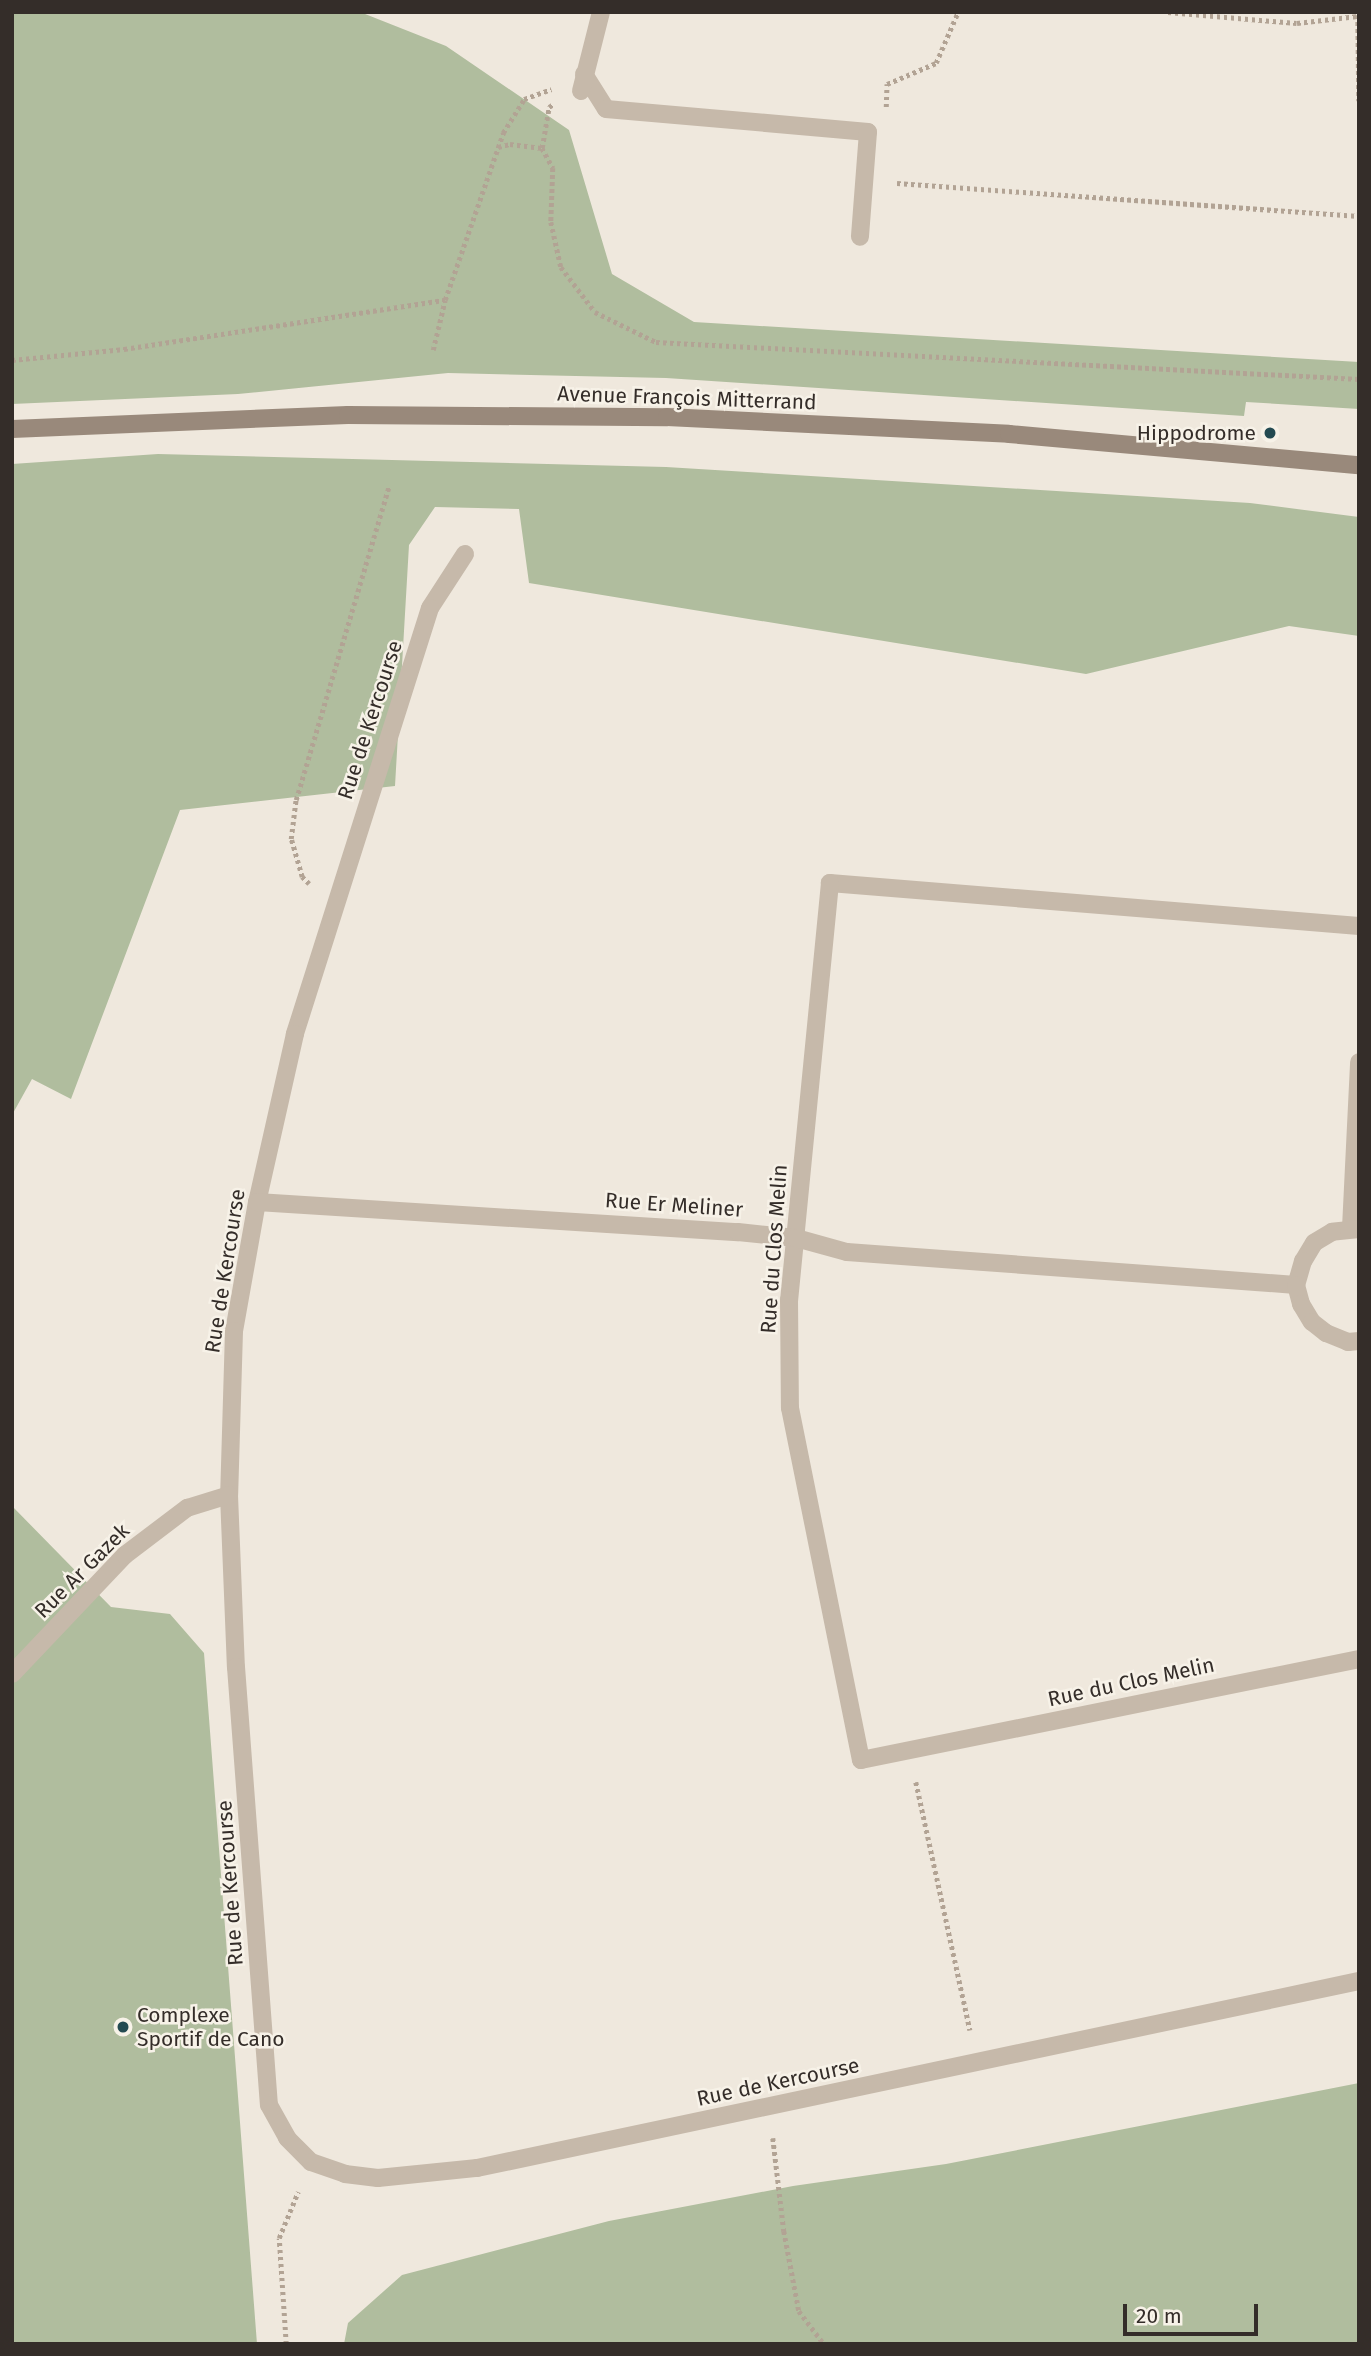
<!DOCTYPE html>
<meta charset="utf-8">
<style>
body{margin:0}
#map{position:relative;width:1371px;height:2356px;overflow:hidden;background:#efe8dd;font-family:"Fira Sans",sans-serif}
div>[style]{position:absolute}
.green>*{inset:0;background:#b0bd9e}
.path>*{height:4.5px;margin-top:-2.25px;transform-origin:0;background:repeating-linear-gradient(90deg,#b2a394 0 3.5px,transparent 0 7px)}
.service>*{height:18px;margin:-9px;padding:0 9px;transform-origin:9px;border-radius:9px;background:#c6b9aa}
.minor>*{height:18px;margin:-9px;padding:0 9px;transform-origin:9px;border-radius:9px;background:#c6b9aa}
.secondary>*{height:18px;margin:-9px;padding:0 9px;transform-origin:9px;border-radius:9px;background:#99897b}
.dots>*{width:19px;height:19px;translate:-50% -50%;box-sizing:border-box;border:4px solid #f7f2e8;border-radius:50%}
span{translate:-50% -50%;white-space:nowrap;text-align:center;line-height:1.15;-webkit-text-stroke:5px #f7f2e8;paint-order:stroke}
.street-label{font-size:21px;color:#342d29}
.poi-label{font-size:21px;color:#342d29}
.right{translate:-100% -50%;text-align:right}
.left{translate:0 -50%;text-align:left}
.frame{position:absolute;inset:0;border:14px solid #342d29;pointer-events:none}
.scale{position:absolute;left:1123px;top:2304px;width:135px;height:32px;box-sizing:border-box;border:4px solid #342d29;border-top:0;padding-left:9px;font-size:21px;line-height:24px;white-space:nowrap;color:#342d29;-webkit-text-stroke:5px #f7f2e8;paint-order:stroke}
</style>
<div id="map">
<div class="green">
<i style="clip-path:polygon(12px 12px,360px 12px,446px 46px,569px 130px,612px 274px,694px 322px,1359px 362px,1359px 409px,1246px 402px,1244px 416px,666px 378px,448px 373px,238px 394px,12px 404px)"></i>
<i style="clip-path:polygon(158px 454px,666px 467px,1250px 503px,1359px 517px,1359px 636px,1289px 626px,1086px 674px,529px 583px,519px 509px,435px 507px,409px 545px,395px 786px,180px 810px,71px 1099px,32px 1079px,12px 1115px,12px 464px)"></i>
<i style="clip-path:polygon(12px 1506px,111px 1607px,170px 1614px,204px 1653px,257px 2344px,12px 2344px)"></i>
<i style="clip-path:polygon(1359px 2083px,1359px 2344px,344px 2344px,348px 2323px,402px 2275px,609px 2221px,793px 2186px,946px 2164px)"></i>
</div>
<div class="path">
<i style="left:1168px;top:12px;width:129px;rotate:4.9deg"></i>
<i style="left:1297px;top:23px;width:61px;rotate:-6.5deg"></i>
<i style="left:1358px;top:15px;width:86px;rotate:89.3deg"></i>
<i style="left:886px;top:107px;width:23px;rotate:-88deg"></i>
<i style="left:887px;top:84px;width:53px;rotate:-23.2deg"></i>
<i style="left:936px;top:63px;width:56px;rotate:-66.7deg"></i>
<i style="left:498px;top:147px;width:12px;rotate:-14deg"></i>
<i style="left:510px;top:144px;width:32px;rotate:7deg"></i>
<i style="left:542px;top:148px;width:23px;rotate:61deg"></i>
<i style="left:553px;top:168px;width:54px;rotate:92.1deg"></i>
<i style="left:551px;top:222px;width:46px;rotate:77.5deg"></i>
<i style="left:561px;top:267px;width:56px;rotate:52.9deg"></i>
<i style="left:595px;top:312px;width:68px;rotate:26.2deg"></i>
<i style="left:656px;top:342px;width:704px;rotate:3.01deg"></i>
<i style="left:542px;top:148px;width:42px;rotate:-80.3deg"></i>
<i style="left:549px;top:107px;width:4px;rotate:-34deg"></i>
<i style="left:897px;top:183px;width:463px;rotate:4.1deg"></i>
<i style="left:433px;top:350px;width:51px;rotate:-76.5deg"></i>
<i style="left:445px;top:300px;width:177px;rotate:-70.8deg"></i>
<i style="left:503px;top:133px;width:40px;rotate:-58deg"></i>
<i style="left:524px;top:99px;width:29px;rotate:-20deg"></i>
<i style="left:12px;top:360px;width:113px;rotate:-5.6deg"></i>
<i style="left:124px;top:349px;width:325px;rotate:-8.7deg"></i>
<i style="left:309px;top:884px;width:10px;rotate:-135deg"></i>
<i style="left:302px;top:877px;width:40px;rotate:-106deg"></i>
<i style="left:291px;top:839px;width:39px;rotate:-83deg"></i>
<i style="left:296px;top:800px;width:327px;rotate:-73.5deg"></i>
<i style="left:916px;top:1782px;width:254px;rotate:77.7deg"></i>
<i style="left:773px;top:2138px;width:94px;rotate:83.3deg"></i>
<i style="left:784px;top:2231px;width:81px;rotate:79.4deg"></i>
<i style="left:799px;top:2311px;width:41px;rotate:52.9deg"></i>
<i style="left:286px;top:2344px;width:106px;rotate:-93.8deg"></i>
<i style="left:279px;top:2238px;width:50px;rotate:-67.6deg"></i>
</div>
<div class="service">
<i style="left:584px;top:74px;width:41px;rotate:57.8deg"></i>
<i style="left:606px;top:109px;width:263px;rotate:5deg"></i>
<i style="left:868px;top:132px;width:105px;rotate:94.4deg"></i>
</div>
<div class="minor">
<i style="left:581px;top:91px;width:81px;rotate:-75.8deg"></i>
<i style="left:465px;top:554px;width:64px;rotate:122.9deg"></i>
<i style="left:430px;top:608px;width:447px;rotate:107.6deg"></i>
<i style="left:295px;top:1034px;width:172px;rotate:102.7deg"></i>
<i style="left:257px;top:1202px;width:131px;rotate:100.1deg"></i>
<i style="left:234px;top:1331px;width:164px;rotate:91.7deg"></i>
<i style="left:229px;top:1495px;width:172px;rotate:87.7deg"></i>
<i style="left:236px;top:1667px;width:439px;rotate:85.7deg"></i>
<i style="left:269px;top:2105px;width:38px;rotate:61deg"></i>
<i style="left:287px;top:2138px;width:34px;rotate:45deg"></i>
<i style="left:311px;top:2162px;width:36px;rotate:19deg"></i>
<i style="left:345px;top:2174px;width:33px;rotate:7deg"></i>
<i style="left:378px;top:2178px;width:100px;rotate:-5.8deg"></i>
<i style="left:477px;top:2168px;width:902px;rotate:-11.97deg"></i>
<i style="left:1359px;top:926px;width:531px;rotate:-175.35deg"></i>
<i style="left:830px;top:883px;width:419px;rotate:95.6deg"></i>
<i style="left:789px;top:1300px;width:108px;rotate:89.5deg"></i>
<i style="left:790px;top:1408px;width:359px;rotate:78.6deg"></i>
<i style="left:861px;top:1760px;width:508px;rotate:-11.46deg"></i>
<i style="left:257px;top:1202px;width:482px;rotate:3.6deg"></i>
<i style="left:738px;top:1232px;width:58px;rotate:5.9deg"></i>
<i style="left:796px;top:1238px;width:53px;rotate:15.4deg"></i>
<i style="left:847px;top:1252px;width:450px;rotate:4.2deg"></i>
<i style="left:1351px;top:1228px;width:166px;rotate:-87.2deg"></i>
<i style="left:1359px;top:1229px;width:27px;rotate:174deg"></i>
<i style="left:1332px;top:1232px;width:21px;rotate:149deg"></i>
<i style="left:1314px;top:1243px;width:21px;rotate:121deg"></i>
<i style="left:1303px;top:1261px;width:25px;rotate:106deg"></i>
<i style="left:1296px;top:1285px;width:20px;rotate:75deg"></i>
<i style="left:1301px;top:1304px;width:21px;rotate:59deg"></i>
<i style="left:1312px;top:1322px;width:18px;rotate:38deg"></i>
<i style="left:1326px;top:1333px;width:24px;rotate:22deg"></i>
<i style="left:1348px;top:1342px;width:11px;rotate:-5deg"></i>
<i style="left:12px;top:1674px;width:164px;rotate:-46.5deg"></i>
<i style="left:125px;top:1555px;width:78px;rotate:-37.2deg"></i>
<i style="left:187px;top:1508px;width:44px;rotate:-17.2deg"></i>
</div>
<div class="secondary">
<i style="left:12px;top:429px;width:336px;rotate:-2.4deg"></i>
<i style="left:348px;top:415px;width:319px;rotate:0.4deg"></i>
<i style="left:667px;top:417px;width:342px;rotate:2.8deg"></i>
<i style="left:1009px;top:434px;width:351px;rotate:5.1deg"></i>
</div>
<div class="dots">
<i style="left:1270px;top:433px;background:#234a51"></i>
<i style="left:123px;top:2027px;background:#234a51"></i>
</div>
<div class="street-label">
<span style="left:687px;top:398px;rotate:2deg">Avenue François Mitterrand</span>
<span style="left:370px;top:720px;rotate:-72deg">Rue de Kercourse</span>
<span style="left:674px;top:1205px;rotate:4deg">Rue Er Meliner</span>
<span style="left:774px;top:1249px;rotate:-86deg">Rue du Clos Melin</span>
<span style="left:225px;top:1271px;rotate:-81deg">Rue de Kercourse</span>
<span style="left:82px;top:1571px;rotate:-45deg">Rue Ar Gazek</span>
<span style="left:1131px;top:1682px;rotate:-12deg">Rue du Clos Melin</span>
<span style="left:230px;top:1883px;rotate:-94deg">Rue de Kercourse</span>
<span style="left:778px;top:2082px;rotate:-12deg">Rue de Kercourse</span>
</div>
<div class="poi-label">
<span class="right" style="left:1256px;top:433px">Hippodrome</span>
<span class="left" style="left:137px;top:2027px">Complexe<br>Sportif de Cano</span>
</div>
<div class="frame"></div>
<div class="scale">20 m</div>
</div>
